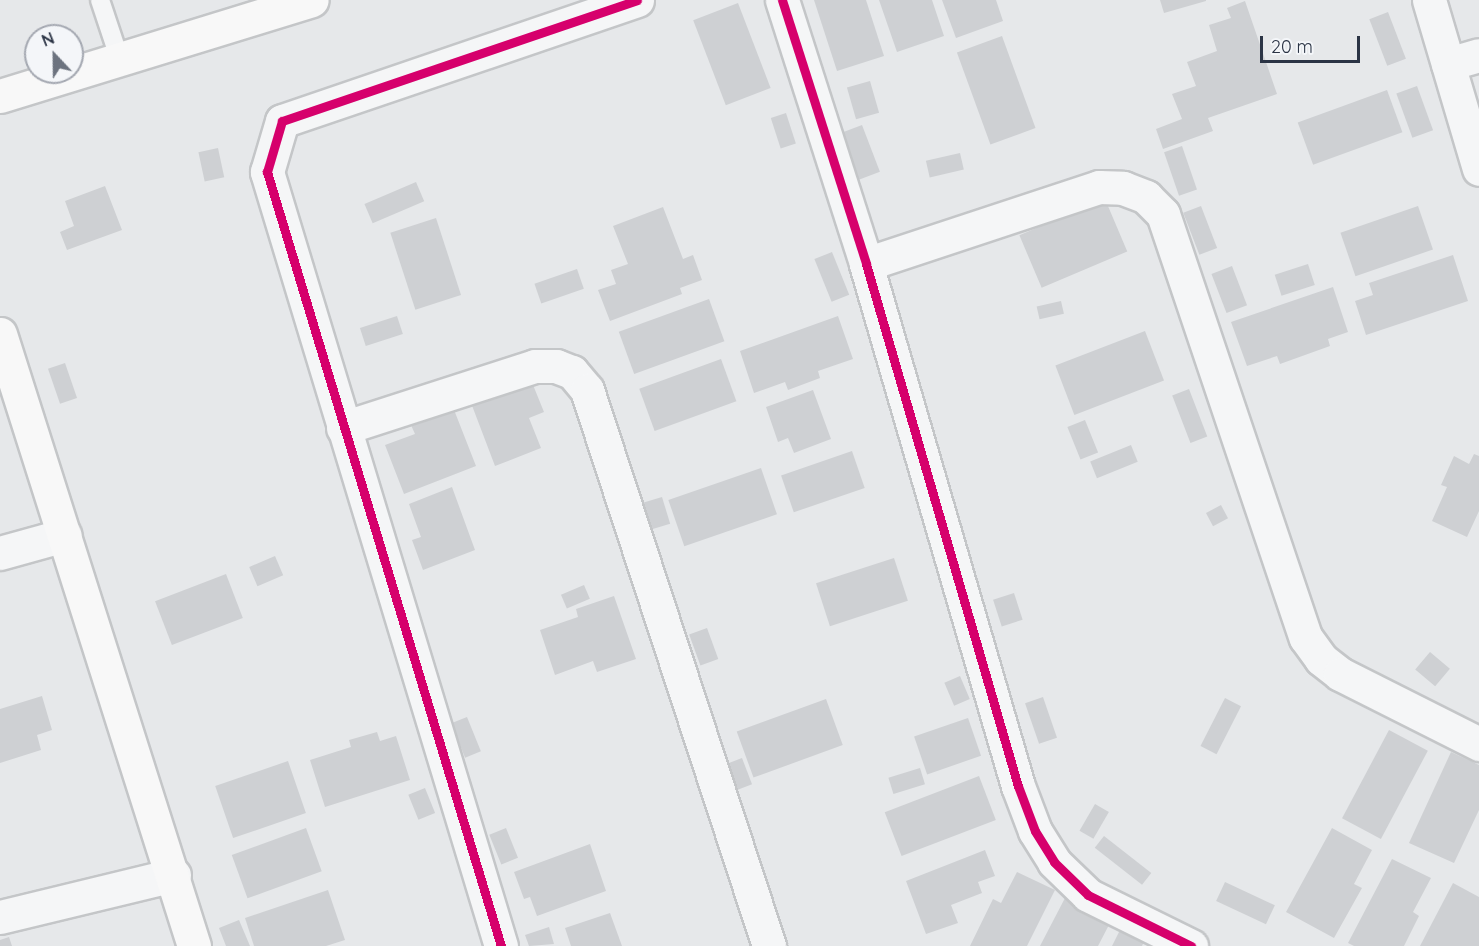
<!DOCTYPE html>
<style>
body{margin:0}
#map{position:relative;width:1479px;height:946px;overflow:hidden;background:#e6e8ea;font-family:Quicksand,sans-serif}
div>[style]{position:absolute}
.building>*{inset:0;background:#ced0d3;transform-origin:0 0}
.roads{filter:drop-shadow(2px 0 #c4c6c8) drop-shadow(-2px 0 #c4c6c8) drop-shadow(0 2px #c4c6c8) drop-shadow(0 -2px #c4c6c8)}
.lane>*{height:18px;margin:-9px;padding:0 9px;transform-origin:9px;border-radius:9px;background:#f5f6f7}
.street>*{height:33px;margin:-16.5px;padding:0 16.5px;transform-origin:16.5px;border-radius:16.5px;background:#f5f6f7}
.secondary>*{height:33px;margin:-16.5px;padding:0 16.5px;transform-origin:16.5px;border-radius:16.5px;background:#f8f8f8}
.cycleway>*{height:9px;margin:-4.5px;padding:0 4.5px;transform-origin:4.5px;border-radius:4.5px;background:#d6006c}
span{translate:-50% -50%;white-space:nowrap;text-align:center;line-height:1.15;-webkit-text-stroke:6px #f4f6f9;paint-order:stroke}
.north{position:absolute;left:24px;top:24px;width:60px;height:60px;box-sizing:border-box;background:#f4f6f9;border:2px solid #a4a8b1;border-radius:50%;rotate:338deg;font-size:16px;font-weight:700;line-height:24px;text-align:center;color:#2b3445}
.north::after{content:'';display:block;margin:auto;width:21px;height:27px;background:#6c737f;clip-path:polygon(50% 0,100% 100%,50% 72%,0 100%)}
.scale{position:absolute;left:1260px;top:36px;width:100px;height:27px;box-sizing:border-box;border:3px solid #2b3445;border-top:0;padding-left:8px;font-size:18px;line-height:21px;white-space:nowrap;color:#2b3445;-webkit-text-stroke:4px #f4f6f9;paint-order:stroke}
</style>
<div id="map">
<div class="building">
<i style="clip-path:polygon(814px 0,866px 0,884px 56px,837px 71px)"></i>
<i style="clip-path:polygon(879px 0,932px 0,944px 36px,897px 52px)"></i>
<i style="clip-path:polygon(942px 0,996px 0,1003px 21px,956px 38px)"></i>
<i style="clip-path:polygon(1160px 0,1206px 0,1206px 1px,1164px 13px)"></i>
<i style="clip-path:polygon(1245px 1px,1277px 94px,1208px 118px,1213px 131px,1163px 149px,1156px 129px,1182px 119px,1172px 94px,1196px 86px,1187px 62px,1217px 51px,1209px 25px,1231px 18px,1227px 8px)"></i>
<i style="left:738px;top:3px;width:91px;height:48px;rotate:69deg"></i>
<i style="left:1388px;top:12px;width:50px;height:20px;rotate:69deg"></i>
<i style="left:1002px;top:36px;width:98px;height:48px;rotate:70deg"></i>
<i style="left:870px;top:81px;width:33px;height:24px;rotate:74deg"></i>
<i style="left:1417px;top:86px;width:47px;height:22px;rotate:70deg"></i>
<i style="left:1387px;top:90px;width:45px;height:95px;rotate:70deg"></i>
<i style="left:786px;top:113px;width:32px;height:16px;rotate:72deg"></i>
<i style="left:862px;top:125px;width:50px;height:24px;rotate:69deg"></i>
<i style="left:1182px;top:146px;width:46px;height:19px;rotate:71deg"></i>
<i style="left:218px;top:148px;width:30px;height:20px;rotate:78deg"></i>
<i style="left:960px;top:153px;width:17px;height:35px;rotate:77deg"></i>
<i style="left:416px;top:182px;width:21px;height:56px;rotate:67deg"></i>
<i style="clip-path:polygon(105px 186px,122px 230px,67px 250px,60px 232px,74px 226px,65px 201px)"></i>
<i style="left:1105px;top:199px;width:57px;height:93px;rotate:67deg"></i>
<i style="left:1201px;top:206px;width:45px;height:19px;rotate:69deg"></i>
<i style="left:1418px;top:206px;width:46px;height:82px;rotate:71deg"></i>
<i style="clip-path:polygon(663px 207px,683px 259px,693px 255px,702px 280px,680px 288px,682px 294px,610px 321px,598px 290px,616px 284px,611px 270px,628px 264px,613px 226px)"></i>
<i style="left:436px;top:218px;width:81px;height:48px;rotate:72deg"></i>
<i style="left:832px;top:252px;width:46px;height:19px;rotate:68deg"></i>
<i style="clip-path:polygon(1453px 255px,1468px 301px,1366px 335px,1355px 301px,1373px 295px,1369px 283px)"></i>
<i style="left:1308px;top:264px;width:22px;height:35px;rotate:72deg"></i>
<i style="left:1232px;top:266px;width:42px;height:22px;rotate:69deg"></i>
<i style="left:577px;top:269px;width:21px;height:45px;rotate:71deg"></i>
<i style="clip-path:polygon(1333px 287px,1348px 332px,1328px 339px,1330px 346px,1280px 364px,1277px 356px,1247px 366px,1231px 322px)"></i>
<i style="left:709px;top:299px;width:45px;height:96px;rotate:70deg"></i>
<i style="left:1061px;top:301px;width:13px;height:25px;rotate:77deg"></i>
<i style="left:397px;top:316px;width:19px;height:39px;rotate:72deg"></i>
<i style="clip-path:polygon(838px 316px,853px 359px,818px 371px,820px 378px,788px 390px,785px 382px,754px 393px,740px 351px)"></i>
<i style="left:1145px;top:331px;width:53px;height:96px;rotate:69deg"></i>
<i style="left:721px;top:359px;width:45px;height:87px;rotate:70deg"></i>
<i style="left:65px;top:363px;width:37px;height:18px;rotate:71deg"></i>
<i style="clip-path:polygon(531px 380px,544px 412px,529px 418px,541px 448px,495px 466px,468px 395px)"></i>
<i style="left:1189px;top:389px;width:51px;height:18px;rotate:69deg"></i>
<i style="clip-path:polygon(813px 390px,831px 439px,794px 453px,788px 438px,778px 442px,766px 407px)"></i>
<i style="clip-path:polygon(449px 397px,476px 466px,404px 494px,385px 445px,415px 434px,406px 414px)"></i>
<i style="left:1085px;top:420px;width:35px;height:19px;rotate:68deg"></i>
<i style="left:1131px;top:445px;width:18px;height:44px;rotate:68deg"></i>
<i style="left:852px;top:451px;width:39px;height:75px;rotate:71deg"></i>
<i style="clip-path:polygon(1474px 454px,1479px 456px,1479px 511px,1467px 537px,1432px 521px,1447px 487px,1441px 485px,1454px 456px,1469px 464px)"></i>
<i style="left:761px;top:468px;width:49px;height:98px;rotate:71deg"></i>
<i style="clip-path:polygon(452px 487px,475px 550px,423px 570px,412px 540px,421px 537px,409px 504px)"></i>
<i style="left:662px;top:497px;width:28px;height:20px;rotate:73deg"></i>
<i style="left:1221px;top:505px;width:15px;height:17px;rotate:62deg"></i>
<i style="left:275px;top:556px;width:21px;height:28px;rotate:67deg"></i>
<i style="left:894px;top:558px;width:45px;height:82px;rotate:72deg"></i>
<i style="left:226px;top:574px;width:47px;height:76px;rotate:69deg"></i>
<i style="left:584px;top:585px;width:15px;height:25px;rotate:67deg"></i>
<i style="left:1014px;top:593px;width:28px;height:22px;rotate:72deg"></i>
<i style="clip-path:polygon(614px 596px,636px 659px,597px 672px,593px 661px,555px 675px,540px 630px,578px 617px,576px 609px)"></i>
<i style="left:707px;top:628px;width:33px;height:19px;rotate:70deg"></i>
<i style="left:1430px;top:652px;width:26px;height:23px;rotate:40deg"></i>
<i style="left:960px;top:676px;width:25px;height:17px;rotate:67deg"></i>
<i style="clip-path:polygon(42px 696px,52px 730px,37px 735px,41px 750px,0 763px,0 709px)"></i>
<i style="left:1043px;top:697px;width:43px;height:19px;rotate:71deg"></i>
<i style="left:1225px;top:698px;width:18px;height:54px;rotate:27deg"></i>
<i style="left:826px;top:699px;width:49px;height:95px;rotate:70deg"></i>
<i style="left:467px;top:717px;width:37px;height:17px;rotate:68deg"></i>
<i style="left:968px;top:718px;width:40px;height:57px;rotate:71deg"></i>
<i style="left:1389px;top:730px;width:44px;height:100px;rotate:28deg"></i>
<i style="clip-path:polygon(377px 732px,380px 741px,396px 736px,410px 780px,325px 807px,310px 760px,351px 747px,349px 740px)"></i>
<i style="clip-path:polygon(1451px 752px,1479px 765px,1479px 810px,1454px 863px,1409px 843px)"></i>
<i style="left:742px;top:758px;width:28px;height:23px;rotate:69deg"></i>
<i style="left:288px;top:761px;width:55px;height:77px;rotate:71deg"></i>
<i style="left:920px;top:768px;width:17px;height:33px;rotate:73deg"></i>
<i style="left:979px;top:776px;width:47px;height:101px;rotate:69deg"></i>
<i style="left:425px;top:788px;width:27px;height:18px;rotate:68deg"></i>
<i style="left:1095px;top:804px;width:16px;height:31px;rotate:30deg"></i>
<i style="left:306px;top:828px;width:46px;height:79px;rotate:70deg"></i>
<i style="left:506px;top:828px;width:32px;height:18px;rotate:68deg"></i>
<i style="clip-path:polygon(1332px 828px,1372px 850px,1354px 884px,1362px 888px,1334px 938px,1286px 912px)"></i>
<i style="left:1104px;top:836px;width:60px;height:15px;rotate:38deg"></i>
<i style="clip-path:polygon(590px 844px,606px 891px,537px 916px,530px 897px,524px 899px,514px 872px)"></i>
<i style="clip-path:polygon(985px 850px,995px 876px,978px 882px,982px 893px,951px 905px,958px 923px,926px 934px,906px 881px)"></i>
<i style="clip-path:polygon(1392px 859px,1431px 878px,1413px 912px,1419px 916px,1404px 946px,1354px 946px,1348px 943px)"></i>
<i style="clip-path:polygon(1017px 872px,1055px 890px,1027px 946px,970px 946px,993px 899px,1001px 903px)"></i>
<i style="left:1225px;top:882px;width:55px;height:21px;rotate:25deg"></i>
<i style="clip-path:polygon(1453px 883px,1479px 897px,1479px 946px,1420px 946px)"></i>
<i style="clip-path:polygon(328px 890px,345px 940px,326px 946px,254px 946px,245px 918px)"></i>
<i style="clip-path:polygon(1065px 898px,1111px 921px,1098px 946px,1040px 946px)"></i>
<i style="clip-path:polygon(610px 913px,622px 946px,571px 946px,565px 928px)"></i>
<i style="clip-path:polygon(239px 920px,250px 946px,226px 946px,219px 928px)"></i>
<i style="clip-path:polygon(1122px 926px,1146px 937px,1142px 946px,1112px 946px)"></i>
<i style="clip-path:polygon(549px 927px,554px 944px,529px 946px,525px 935px)"></i>
<i style="clip-path:polygon(9px 937px,12px 946px,0 946px,0 940px)"></i>
</div>
<div class="roads">
<div class="lane">
<i style="left:100px;top:0;width:63px;rotate:71.6deg"></i>
</div>
<div class="street">
<i style="left:782px;top:0;width:277px;rotate:72.3deg"></i>
<i style="left:866px;top:264px;width:544px;rotate:73.77deg"></i>
<i style="left:1018px;top:786px;width:48px;rotate:69.3deg"></i>
<i style="left:1035px;top:831px;width:36px;rotate:58deg"></i>
<i style="left:1054px;top:862px;width:47px;rotate:44.1deg"></i>
<i style="left:1088px;top:895px;width:115px;rotate:26.3deg"></i>
<i style="left:1429px;top:0;width:176px;rotate:73.5deg"></i>
<i style="left:1448px;top:64px;width:32px;rotate:-16deg"></i>
<i style="left:866px;top:264px;width:245px;rotate:-18.3deg"></i>
<i style="left:1099px;top:187px;width:24px;rotate:2deg"></i>
<i style="left:1123px;top:188px;width:25px;rotate:21deg"></i>
<i style="left:1146px;top:197px;width:24px;rotate:45deg"></i>
<i style="left:1163px;top:214px;width:447px;rotate:71.4deg"></i>
<i style="left:1306px;top:638px;width:26px;rotate:54deg"></i>
<i style="left:1321px;top:659px;width:24px;rotate:38deg"></i>
<i style="left:1340px;top:674px;width:156px;rotate:26.7deg"></i>
<i style="left:343px;top:428px;width:202px;rotate:-17.9deg"></i>
<i style="left:535px;top:366px;width:21px"></i>
<i style="left:556px;top:366px;width:17px;rotate:21deg"></i>
<i style="left:572px;top:372px;width:23px;rotate:50deg"></i>
<i style="left:587px;top:390px;width:585px;rotate:71.87deg"></i>
<i style="left:0;top:553px;width:67px;rotate:-15.5deg"></i>
<i style="left:0;top:917px;width:179px;rotate:-13.6deg"></i>
<i style="left:501px;top:946px;width:809px;rotate:-106.82deg"></i>
<i style="left:267px;top:172px;width:53px;rotate:-73.6deg"></i>
<i style="left:282px;top:121px;width:375px;rotate:-18.8deg"></i>
</div>
<div class="secondary">
<i style="left:0;top:96px;width:326px;rotate:-17.1deg"></i>
<i style="left:0;top:334px;width:642px;rotate:72.41deg"></i>
</div>
</div>
<div class="cycleway">
<i style="left:782px;top:0;width:277px;rotate:72.3deg"></i>
<i style="left:866px;top:264px;width:544px;rotate:73.77deg"></i>
<i style="left:1018px;top:786px;width:48px;rotate:69.3deg"></i>
<i style="left:1035px;top:831px;width:36px;rotate:58deg"></i>
<i style="left:1054px;top:862px;width:47px;rotate:44.1deg"></i>
<i style="left:1088px;top:895px;width:115px;rotate:26.3deg"></i>
<i style="left:501px;top:946px;width:809px;rotate:-106.82deg"></i>
<i style="left:267px;top:172px;width:53px;rotate:-73.6deg"></i>
<i style="left:282px;top:121px;width:375px;rotate:-18.8deg"></i>
</div>
<div class="north">N</div>
<div class="scale">20 m</div>
</div>
